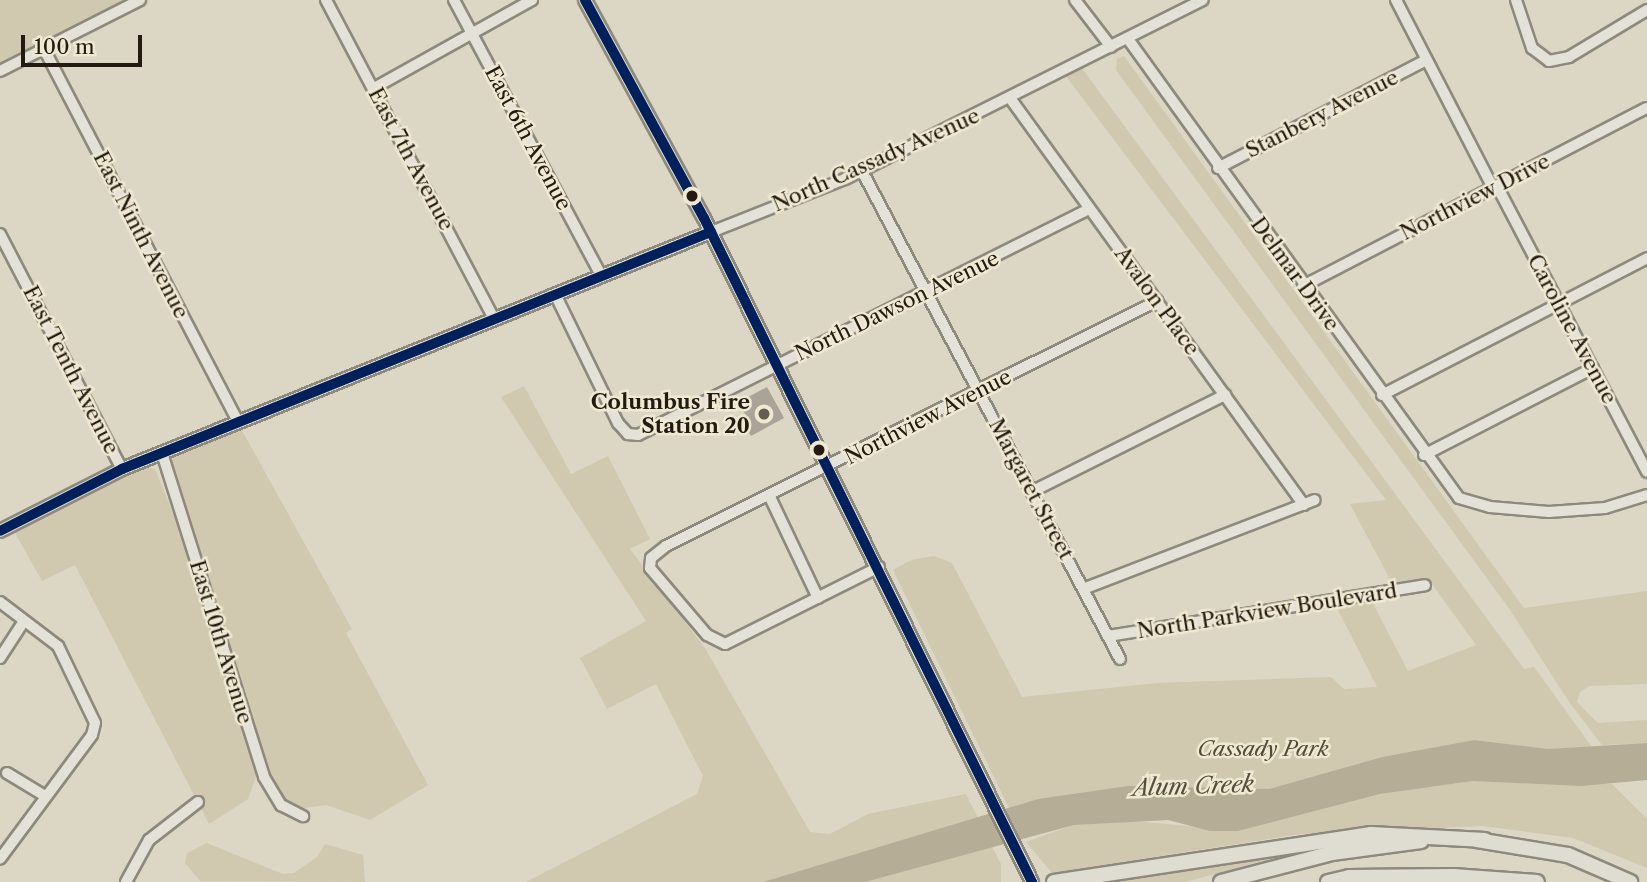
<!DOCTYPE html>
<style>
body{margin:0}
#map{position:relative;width:1647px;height:882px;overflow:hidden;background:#dcd7c4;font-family:"Libre Caslon Text",serif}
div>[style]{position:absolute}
.green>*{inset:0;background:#d0c8af}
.water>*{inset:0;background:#b5ad95}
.building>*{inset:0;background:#a9a497}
.roads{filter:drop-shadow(2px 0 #8d897d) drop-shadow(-2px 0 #8d897d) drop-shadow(0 2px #8d897d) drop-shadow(0 -2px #8d897d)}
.minor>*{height:10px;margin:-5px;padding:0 5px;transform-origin:5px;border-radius:5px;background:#e4e1d8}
.major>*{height:12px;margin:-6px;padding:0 6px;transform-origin:6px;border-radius:6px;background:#dfddd2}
.highway>*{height:14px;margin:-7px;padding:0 7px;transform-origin:7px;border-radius:7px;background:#dfddd2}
.bus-1>*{height:10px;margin:-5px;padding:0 5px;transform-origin:5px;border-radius:5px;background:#00205b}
.dots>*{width:19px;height:19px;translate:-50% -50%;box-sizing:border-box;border:4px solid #efe9d2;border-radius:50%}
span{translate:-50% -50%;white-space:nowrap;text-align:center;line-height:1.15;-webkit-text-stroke:5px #efe9d2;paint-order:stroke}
.street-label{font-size:21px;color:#231b11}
.poi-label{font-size:21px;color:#231b11;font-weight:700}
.right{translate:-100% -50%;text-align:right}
.park-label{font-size:21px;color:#544b3b;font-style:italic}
.water-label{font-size:23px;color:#574e3e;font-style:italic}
.scale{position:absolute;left:21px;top:35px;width:121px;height:32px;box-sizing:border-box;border:4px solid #231b11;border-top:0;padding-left:9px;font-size:21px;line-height:24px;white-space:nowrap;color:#231b11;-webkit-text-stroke:5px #efe9d2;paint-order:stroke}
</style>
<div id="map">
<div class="green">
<i style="clip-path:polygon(0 0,132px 0,0 66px)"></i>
<i style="clip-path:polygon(1124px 56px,1524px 608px,1647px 591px,1647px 684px,1589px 686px,1580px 692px,1577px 702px,1598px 723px,1647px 720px,1647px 743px,1602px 745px,1569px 702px,1510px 610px,1116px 70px,1117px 59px)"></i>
<i style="clip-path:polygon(1081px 67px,1524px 669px,1534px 667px,1592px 747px,1548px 749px,1474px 740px,1382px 757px,1269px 789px,1128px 786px,1009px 808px,893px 570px,911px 560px,934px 556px,952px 563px,1022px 697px,1157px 683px,1331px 677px,1344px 689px,1377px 687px,1335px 604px,1370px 598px,1408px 671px,1476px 645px,1429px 580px,1393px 585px,1350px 504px,1386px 500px,1065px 75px)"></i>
<i style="clip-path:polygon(524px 386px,571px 474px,608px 456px,650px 539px,630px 549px,705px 648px,810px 832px,830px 834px,868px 814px,966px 794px,978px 818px,763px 882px,526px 882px,697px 794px,703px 776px,656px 684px,607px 709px,580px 658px,646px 621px,501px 397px)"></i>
<i style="clip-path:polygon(240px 427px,352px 629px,346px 633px,428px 785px,370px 820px,326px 805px,298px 809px,276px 794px,268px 781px,168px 464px,177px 454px)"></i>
<i style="clip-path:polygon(146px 467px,155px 469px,179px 528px,257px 774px,248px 799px,209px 824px,75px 565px,42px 581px,14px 531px)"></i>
<i style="clip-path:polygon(1526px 780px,1612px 784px,1647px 819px,1647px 868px,1573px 838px,1482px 826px,1301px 834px,1052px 873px,1026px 842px,1073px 825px,1125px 820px,1238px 831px,1380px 794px,1473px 781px)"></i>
<i style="clip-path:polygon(987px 837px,1001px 864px,1001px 882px,830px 882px)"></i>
<i style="clip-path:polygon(207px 843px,283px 874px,294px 873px,317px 857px,325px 844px,363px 855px,365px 882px,200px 881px,185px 863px,187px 853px)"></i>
<i style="clip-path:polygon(1312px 848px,1185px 882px,1087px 882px)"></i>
</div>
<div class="water">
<i style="clip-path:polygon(1474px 740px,1548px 749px,1647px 743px,1647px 780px,1581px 786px,1473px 781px,1380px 794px,1238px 831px,1210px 831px,1168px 820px,1074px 825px,865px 882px,763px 882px,1038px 799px,1128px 786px,1269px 789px,1382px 757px)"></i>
</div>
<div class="building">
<i style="clip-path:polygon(767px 387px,784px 418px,751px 436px,743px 422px,749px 419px,737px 403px)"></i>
</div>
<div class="roads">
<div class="minor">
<i style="left:326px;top:0;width:361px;rotate:62.2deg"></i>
<i style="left:454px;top:0;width:312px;rotate:61.9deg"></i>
<i style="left:1075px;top:0;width:59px;rotate:52.5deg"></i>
<i style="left:1396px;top:0;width:212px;rotate:62.7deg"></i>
<i style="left:1516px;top:0;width:51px;rotate:71.6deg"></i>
<i style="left:1532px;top:48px;width:21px;rotate:37deg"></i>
<i style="left:1549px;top:61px;width:20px;rotate:-11deg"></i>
<i style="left:1569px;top:57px;width:91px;rotate:-31.1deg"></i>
<i style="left:1128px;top:39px;width:566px;rotate:54.2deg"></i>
<i style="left:1459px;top:498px;width:32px;rotate:16deg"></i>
<i style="left:1490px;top:507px;width:59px;rotate:4.8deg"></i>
<i style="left:1549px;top:512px;width:56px;rotate:-4.1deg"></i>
<i style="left:1605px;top:508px;width:44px;rotate:-17.2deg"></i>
<i style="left:44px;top:49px;width:420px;rotate:62.5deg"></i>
<i style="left:0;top:71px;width:157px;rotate:-26.9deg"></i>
<i style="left:374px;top:88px;width:181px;rotate:-29.1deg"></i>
<i style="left:1010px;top:98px;width:502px;rotate:54.16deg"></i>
<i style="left:1218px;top:168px;width:234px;rotate:-27.4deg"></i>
<i style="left:862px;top:171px;width:552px;rotate:62.14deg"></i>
<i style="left:1497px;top:186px;width:323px;rotate:62.3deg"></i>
<i style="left:711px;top:232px;width:144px;rotate:-21.6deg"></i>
<i style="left:845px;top:179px;width:400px;rotate:-26.6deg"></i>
<i style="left:0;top:234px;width:265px;rotate:62.6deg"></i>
<i style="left:1303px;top:286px;width:387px;rotate:-27.4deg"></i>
<i style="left:555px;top:294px;width:144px;rotate:64deg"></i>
<i style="left:618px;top:423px;width:15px;rotate:48deg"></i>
<i style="left:628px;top:434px;width:10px;rotate:6deg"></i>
<i style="left:638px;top:435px;width:504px;rotate:-26.62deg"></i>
<i style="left:1382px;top:395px;width:298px;rotate:-27.3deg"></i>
<i style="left:162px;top:453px;width:340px;rotate:72.5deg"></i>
<i style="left:264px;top:777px;width:33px;rotate:59deg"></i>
<i style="left:281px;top:805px;width:25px;rotate:27deg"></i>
<i style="left:1424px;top:455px;width:190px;rotate:-27.2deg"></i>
<i style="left:1033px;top:491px;width:215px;rotate:-26.6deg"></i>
<i style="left:769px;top:495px;width:114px;rotate:64.6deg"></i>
<i style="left:879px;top:567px;width:172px;rotate:153.4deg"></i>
<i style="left:725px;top:644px;width:20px;rotate:-153deg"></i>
<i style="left:707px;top:635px;width:88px;rotate:-130.4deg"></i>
<i style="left:650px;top:568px;width:10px;rotate:-84deg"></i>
<i style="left:651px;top:558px;width:19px;rotate:-39deg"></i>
<i style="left:666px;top:546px;width:549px;rotate:-26.52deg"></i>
<i style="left:1083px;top:589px;width:248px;rotate:-21deg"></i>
<i style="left:0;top:602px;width:73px;rotate:37.2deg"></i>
<i style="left:58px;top:646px;width:85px;rotate:64.3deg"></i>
<i style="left:95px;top:723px;width:12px;rotate:104deg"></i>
<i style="left:92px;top:735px;width:154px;rotate:126.6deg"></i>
<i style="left:1108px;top:636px;width:321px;rotate:-9.1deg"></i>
<i style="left:0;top:658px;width:40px;rotate:-57.1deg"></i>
<i style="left:7px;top:773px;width:44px;rotate:31.2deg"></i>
<i style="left:126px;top:882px;width:48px;rotate:-61.3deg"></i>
<i style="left:149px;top:840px;width:62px;rotate:-37.8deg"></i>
</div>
<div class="major">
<i style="left:585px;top:0;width:248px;rotate:61.4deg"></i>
<i style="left:704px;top:218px;width:741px;rotate:63.71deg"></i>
<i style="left:0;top:531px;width:137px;rotate:-26.9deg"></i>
<i style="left:122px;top:469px;width:635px;rotate:-21.92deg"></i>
</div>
<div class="highway">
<i style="left:1477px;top:840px;width:92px;rotate:9.4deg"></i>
<i style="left:1568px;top:855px;width:68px;rotate:23.5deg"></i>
<i style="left:1054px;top:882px;width:321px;rotate:-8.6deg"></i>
<i style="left:1371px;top:834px;width:114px;rotate:3deg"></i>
<i style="left:1221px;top:882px;width:115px;rotate:-14.6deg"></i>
<i style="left:1332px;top:853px;width:90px;rotate:-7.7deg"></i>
<i style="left:1328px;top:882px;width:22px;rotate:-13deg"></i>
<i style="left:1349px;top:877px;width:104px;rotate:-0.6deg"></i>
<i style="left:1453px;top:876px;width:84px;rotate:4.1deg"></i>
</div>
</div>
<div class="bus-1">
<i style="left:585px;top:0;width:248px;rotate:61.4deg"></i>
<i style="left:704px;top:218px;width:741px;rotate:63.71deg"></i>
<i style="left:0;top:531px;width:137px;rotate:-26.9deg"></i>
<i style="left:122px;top:469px;width:635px;rotate:-21.92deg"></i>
</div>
<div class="dots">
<i style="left:692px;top:196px;background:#231b11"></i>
<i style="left:764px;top:414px;background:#645d50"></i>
<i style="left:819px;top:450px;background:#231b11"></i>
</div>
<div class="street-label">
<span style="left:1322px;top:114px;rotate:-27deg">Stanbery Avenue</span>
<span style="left:528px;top:138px;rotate:62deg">East 6th Avenue</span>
<span style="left:411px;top:159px;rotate:62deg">East 7th Avenue</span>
<span style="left:876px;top:160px;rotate:-24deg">North Cassady Avenue</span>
<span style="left:1475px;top:197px;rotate:-27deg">Northview Drive</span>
<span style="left:141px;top:235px;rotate:63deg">East Ninth Avenue</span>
<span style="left:1295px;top:274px;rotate:54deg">Delmar Drive</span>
<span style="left:1157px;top:301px;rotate:54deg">Avalon Place</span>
<span style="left:897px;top:306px;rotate:-26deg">North Dawson Avenue</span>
<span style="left:1572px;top:329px;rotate:62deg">Caroline Avenue</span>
<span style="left:71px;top:370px;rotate:63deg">East Tenth Avenue</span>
<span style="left:928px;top:417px;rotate:-27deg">Northview Avenue</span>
<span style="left:1031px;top:489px;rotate:62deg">Margaret Street</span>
<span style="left:1267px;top:611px;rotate:-9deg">North Parkview Boulevard</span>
<span style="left:221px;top:642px;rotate:73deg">East 10th Avenue</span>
</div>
<div class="poi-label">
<span class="right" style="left:750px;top:414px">Columbus Fire<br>Station 20</span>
</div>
<div class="park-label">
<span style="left:1263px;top:749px">Cassady Park</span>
</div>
<div class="water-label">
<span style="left:1193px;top:786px;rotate:-2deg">Alum Creek</span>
</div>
<div class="scale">100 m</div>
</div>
